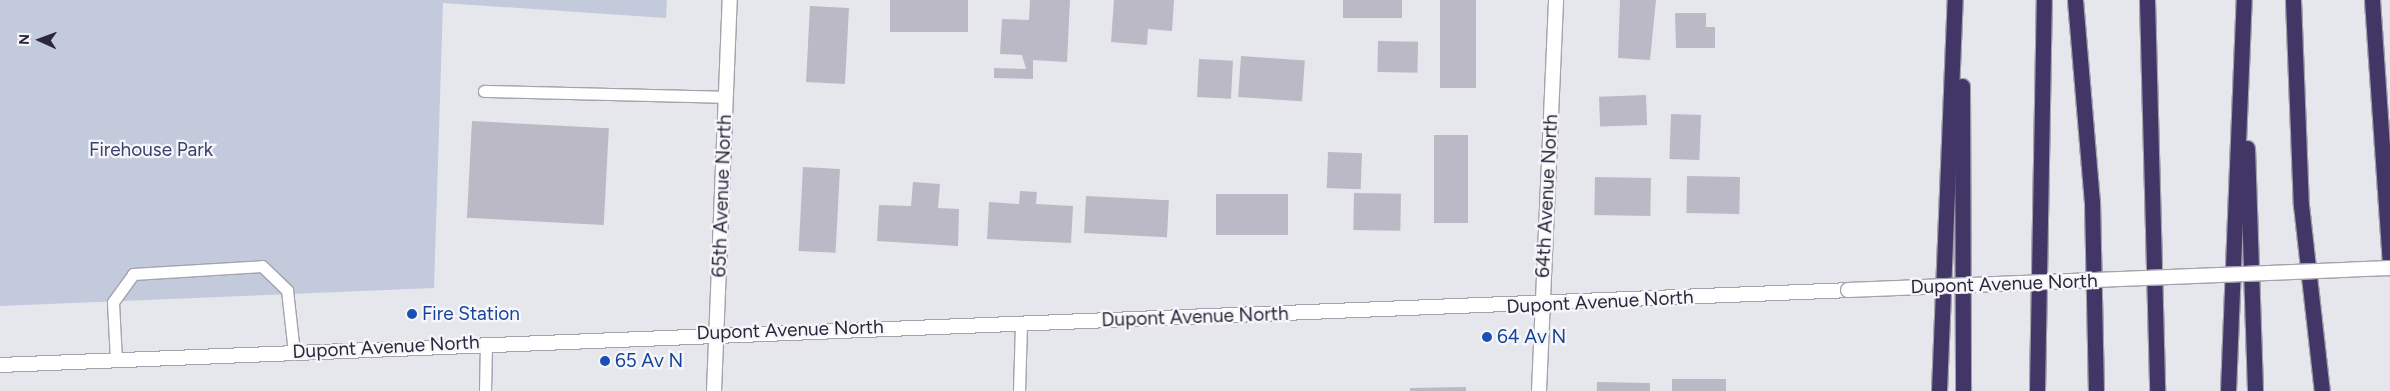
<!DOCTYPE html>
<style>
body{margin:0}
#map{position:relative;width:2390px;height:391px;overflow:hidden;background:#e6e7ed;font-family:Figtree,sans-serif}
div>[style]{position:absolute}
.green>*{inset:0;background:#c2cadc}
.building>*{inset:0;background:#bab9c5;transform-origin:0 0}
.roads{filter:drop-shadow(1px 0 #a3a2ae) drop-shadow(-1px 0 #a3a2ae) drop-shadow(0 1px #a3a2ae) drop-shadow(0 -1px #a3a2ae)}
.service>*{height:11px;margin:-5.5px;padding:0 5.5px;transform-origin:5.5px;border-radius:5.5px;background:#fff}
.minor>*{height:14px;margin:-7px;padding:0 7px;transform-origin:7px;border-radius:7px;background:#fff}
.tertiary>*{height:14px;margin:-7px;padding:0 7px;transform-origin:7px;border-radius:7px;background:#fff}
.motorway>*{height:15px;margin:-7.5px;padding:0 7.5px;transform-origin:7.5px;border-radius:7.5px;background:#413666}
.bridges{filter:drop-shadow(1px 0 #a3a2ae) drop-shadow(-1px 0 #a3a2ae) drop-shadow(0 1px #a3a2ae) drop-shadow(0 -1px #a3a2ae)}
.tertiary-bridge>*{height:14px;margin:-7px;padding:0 7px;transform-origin:7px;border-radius:7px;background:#fff}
.dots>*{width:14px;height:14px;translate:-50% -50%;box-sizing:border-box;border:2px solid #f7f7fa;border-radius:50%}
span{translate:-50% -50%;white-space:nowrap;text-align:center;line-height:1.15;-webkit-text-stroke:4.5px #f7f7fa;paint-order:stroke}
.park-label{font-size:19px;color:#364170}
.street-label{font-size:19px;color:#2b273e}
.transit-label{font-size:19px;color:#164399}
.left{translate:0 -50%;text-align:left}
.north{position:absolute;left:15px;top:15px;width:50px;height:50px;-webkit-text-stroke:4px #f7f7fa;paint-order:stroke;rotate:272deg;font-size:14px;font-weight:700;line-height:20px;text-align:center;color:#2b273e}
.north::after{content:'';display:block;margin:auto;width:18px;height:22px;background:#2b273e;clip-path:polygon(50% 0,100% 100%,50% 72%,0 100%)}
</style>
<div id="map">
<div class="green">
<i style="clip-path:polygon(0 0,667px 0,666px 18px,443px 3px,434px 288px,0 306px)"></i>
</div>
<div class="building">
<i style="left:890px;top:0;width:78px;height:32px"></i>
<i style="clip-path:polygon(1030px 0,1070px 0,1067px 62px,1033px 60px,1033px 79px,994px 78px,994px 68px,1026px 69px,1022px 55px,1000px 54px,1002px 19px,1029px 20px)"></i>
<i style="clip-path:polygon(1114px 0,1174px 0,1172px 31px,1148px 29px,1147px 45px,1111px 42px)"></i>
<i style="left:1343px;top:0;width:59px;height:18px"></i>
<i style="left:1440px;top:0;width:36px;height:88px"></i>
<i style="clip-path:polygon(1620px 0,1656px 0,1650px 60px,1618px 58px)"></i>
<i style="left:810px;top:6px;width:39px;height:76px;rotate:3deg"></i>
<i style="clip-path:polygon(1675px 13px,1706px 13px,1706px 27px,1715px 27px,1715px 48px,1676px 48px)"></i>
<i style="left:1378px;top:41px;width:40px;height:31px;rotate:1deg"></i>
<i style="left:1241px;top:56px;width:64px;height:41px;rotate:4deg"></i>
<i style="left:1199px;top:59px;width:34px;height:38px;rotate:3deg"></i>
<i style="left:1646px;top:95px;width:30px;height:47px;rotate:88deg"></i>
<i style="left:1671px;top:114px;width:30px;height:45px;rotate:2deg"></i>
<i style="left:472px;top:121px;width:137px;height:97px;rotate:3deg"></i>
<i style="left:1434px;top:135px;width:34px;height:88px"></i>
<i style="left:1328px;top:152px;width:34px;height:36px;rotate:2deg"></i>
<i style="left:803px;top:167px;width:37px;height:84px;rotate:3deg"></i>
<i style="left:1687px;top:176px;width:53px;height:37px;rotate:1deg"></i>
<i style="left:1595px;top:177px;width:56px;height:38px;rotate:1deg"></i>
<i style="clip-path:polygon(913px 182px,940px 184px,938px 208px,959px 209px,958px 246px,877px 241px,879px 205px,911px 206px)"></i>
<i style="clip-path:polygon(1020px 191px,1037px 192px,1036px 204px,1073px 206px,1071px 243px,987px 239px,989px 202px,1019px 204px)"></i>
<i style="left:1354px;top:193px;width:47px;height:37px;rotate:1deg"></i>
<i style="left:1216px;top:194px;width:72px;height:41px"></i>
<i style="left:1086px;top:196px;width:83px;height:37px;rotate:3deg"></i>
<i style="left:1672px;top:379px;width:54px;height:12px"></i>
<i style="left:1597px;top:382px;width:53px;height:9px;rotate:1deg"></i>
<i style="clip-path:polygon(1466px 387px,1466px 391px,1410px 391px,1410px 388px)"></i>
</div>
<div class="roads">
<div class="service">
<i style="left:484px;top:91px;width:242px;rotate:1.4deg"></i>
<i style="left:116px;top:360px;width:58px;rotate:-93deg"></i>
<i style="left:113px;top:302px;width:34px;rotate:-54deg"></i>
<i style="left:133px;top:274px;width:129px;rotate:-3.5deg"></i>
<i style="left:262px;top:266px;width:35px;rotate:44deg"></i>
<i style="left:287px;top:290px;width:62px;rotate:83.6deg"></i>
<i style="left:485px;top:391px;width:48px;rotate:-88.8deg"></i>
<i style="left:1019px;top:391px;width:69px;rotate:-88.3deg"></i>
</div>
<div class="minor">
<i style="left:1539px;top:391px;width:391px;rotate:-87.5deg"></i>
</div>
<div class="tertiary">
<i style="left:0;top:365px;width:1850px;rotate:-2.32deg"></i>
<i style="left:714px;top:391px;width:391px;rotate:-87.7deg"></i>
</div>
<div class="motorway">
<i style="left:2075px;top:0;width:202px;rotate:85.2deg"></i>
<i style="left:2092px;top:201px;width:190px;rotate:88.8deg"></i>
<i style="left:2147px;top:0;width:391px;rotate:88.5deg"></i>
<i style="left:2293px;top:0;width:205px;rotate:87.8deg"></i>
<i style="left:2301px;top:205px;width:187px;rotate:83.6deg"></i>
<i style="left:2372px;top:0;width:268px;rotate:86.1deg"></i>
<i style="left:1962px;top:86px;width:305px;rotate:89.8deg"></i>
<i style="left:2247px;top:148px;width:243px;rotate:88.1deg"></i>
<i style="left:1939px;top:391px;width:391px;rotate:-87.7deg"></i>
<i style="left:2037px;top:391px;width:391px;rotate:-89deg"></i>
<i style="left:2228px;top:391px;width:391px;rotate:-87.7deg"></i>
</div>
</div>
<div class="bridges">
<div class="tertiary-bridge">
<i style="left:1848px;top:290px;width:542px;rotate:-2.32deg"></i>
</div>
</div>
<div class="dots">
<i style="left:412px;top:314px;background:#1a4fb4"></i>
<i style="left:1487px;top:337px;background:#1a4fb4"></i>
<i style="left:605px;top:361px;background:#1a4fb4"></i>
</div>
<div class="park-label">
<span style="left:151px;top:150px">Firehouse Park</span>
</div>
<div class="street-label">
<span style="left:722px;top:196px;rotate:-88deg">65th Avenue North</span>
<span style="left:1547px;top:196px;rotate:-87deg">64th Avenue North</span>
<span style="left:2004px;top:284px;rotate:-2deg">Dupont Avenue North</span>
<span style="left:1600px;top:302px;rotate:-3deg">Dupont Avenue North</span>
<span style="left:1195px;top:317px;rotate:-2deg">Dupont Avenue North</span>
<span style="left:790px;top:330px;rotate:-2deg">Dupont Avenue North</span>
<span style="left:386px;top:347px;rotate:-3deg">Dupont Avenue North</span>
</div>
<div class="transit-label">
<span class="left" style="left:422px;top:314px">Fire Station</span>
<span class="left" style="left:1497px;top:337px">64 Av N</span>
<span class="left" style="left:615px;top:361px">65 Av N</span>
</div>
<div class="north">N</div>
</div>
